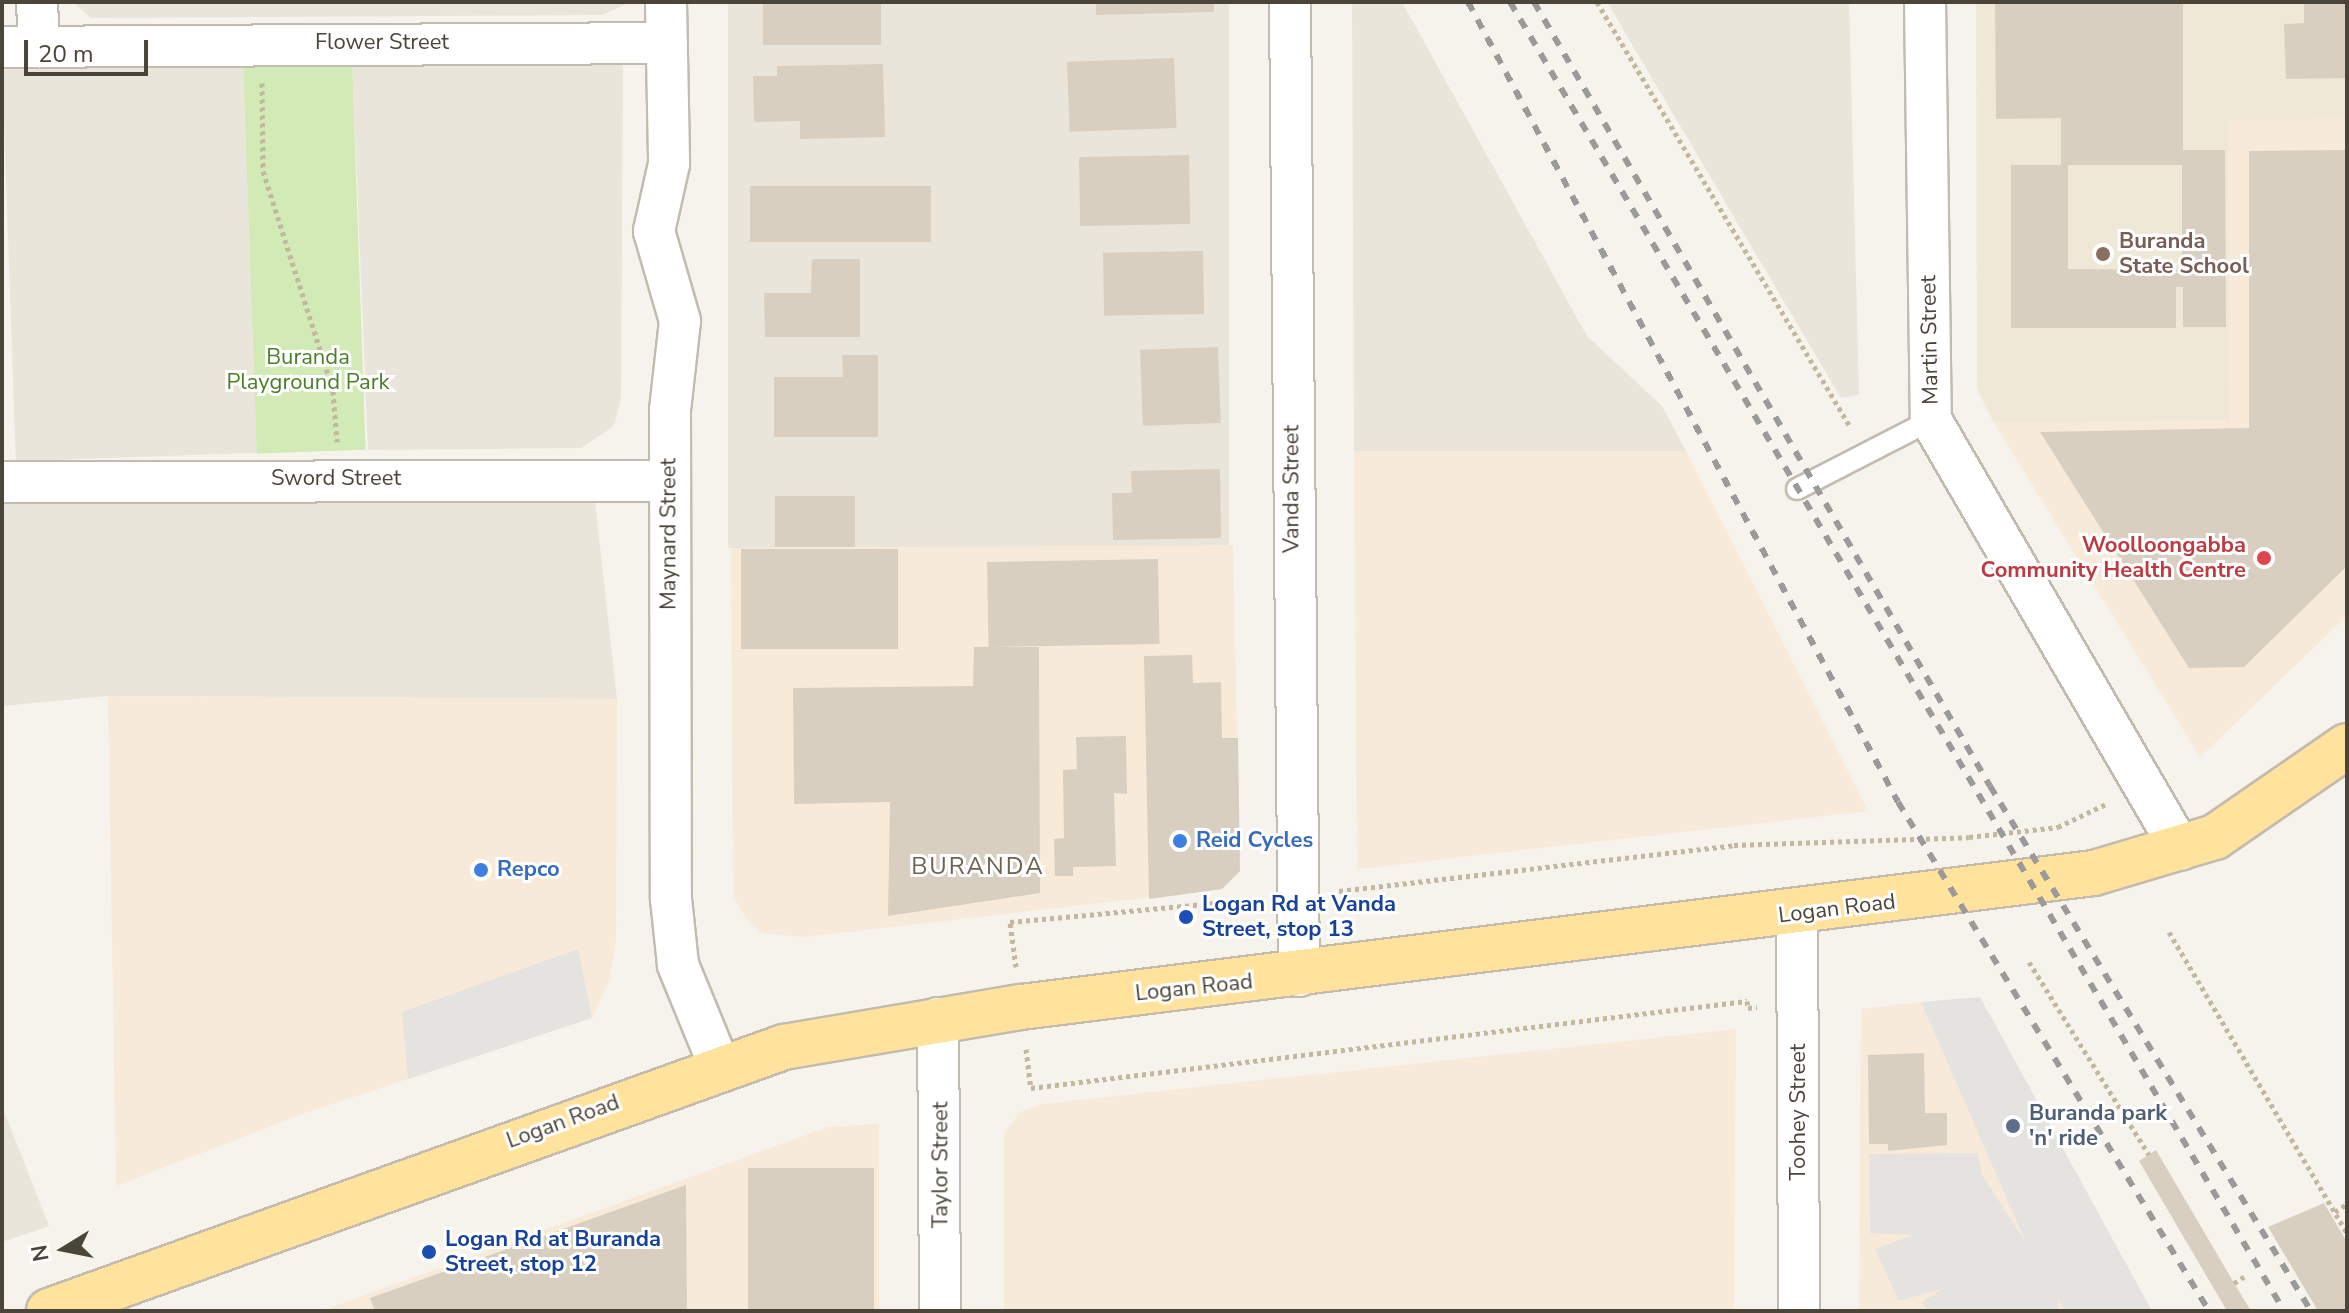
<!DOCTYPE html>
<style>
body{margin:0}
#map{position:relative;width:2349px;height:1313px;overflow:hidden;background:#f6f3ec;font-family:"Nunito Sans",sans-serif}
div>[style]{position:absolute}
.residential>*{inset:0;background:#eae5da;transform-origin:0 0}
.commercial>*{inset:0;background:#f7ead8}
.education>*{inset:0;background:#efe8d6}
.green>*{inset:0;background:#d2eab5;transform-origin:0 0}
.parking>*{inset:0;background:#e5e3e0}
.building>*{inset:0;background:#d8cfc1;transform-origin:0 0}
.path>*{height:5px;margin-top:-2.5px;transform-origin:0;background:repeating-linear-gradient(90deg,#c4b79f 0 4px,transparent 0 8px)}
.roads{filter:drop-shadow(2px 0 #c2bbae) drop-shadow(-2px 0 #c2bbae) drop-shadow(0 2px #c2bbae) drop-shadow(0 -2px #c2bbae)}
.service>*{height:20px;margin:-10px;padding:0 10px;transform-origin:10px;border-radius:10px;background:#fff}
.minor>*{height:40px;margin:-20px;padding:0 20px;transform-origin:20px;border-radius:20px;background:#fff}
.primary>*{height:44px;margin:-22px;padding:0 22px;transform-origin:22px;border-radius:22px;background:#ffe39c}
.rail>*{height:6px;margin-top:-3px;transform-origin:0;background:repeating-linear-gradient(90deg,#9a9a9a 0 10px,transparent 0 20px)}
.dots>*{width:22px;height:22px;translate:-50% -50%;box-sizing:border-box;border:4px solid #fff;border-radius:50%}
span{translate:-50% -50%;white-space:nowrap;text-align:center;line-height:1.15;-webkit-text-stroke:6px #fff;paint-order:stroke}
.street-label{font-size:22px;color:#4b4439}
.education-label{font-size:22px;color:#785e54;font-weight:700}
.left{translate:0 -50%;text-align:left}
.park-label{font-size:22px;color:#4a7f2a}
.health-label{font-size:22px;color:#be3a42;font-weight:700}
.right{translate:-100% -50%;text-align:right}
.shop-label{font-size:22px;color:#366cbe;font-weight:700}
.transit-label{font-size:22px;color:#164399;font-weight:700}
.service-label{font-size:22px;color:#4e5e75;font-weight:700}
.neighbourhood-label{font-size:24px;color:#6e6250;letter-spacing:2px}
.frame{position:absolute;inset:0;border:4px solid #4b4439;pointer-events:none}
.north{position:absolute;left:24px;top:1209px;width:80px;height:80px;-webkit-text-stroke:6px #fff;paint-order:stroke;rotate:260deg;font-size:22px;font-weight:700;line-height:32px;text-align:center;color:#4b4439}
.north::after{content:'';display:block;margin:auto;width:28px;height:36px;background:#4b4439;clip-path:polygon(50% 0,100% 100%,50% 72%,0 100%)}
.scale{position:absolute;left:24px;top:40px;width:124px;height:36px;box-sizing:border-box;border:4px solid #4b4439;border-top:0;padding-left:10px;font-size:24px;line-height:28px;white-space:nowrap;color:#4b4439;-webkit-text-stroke:6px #fff;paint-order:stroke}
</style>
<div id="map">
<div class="residential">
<i style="clip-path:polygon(73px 2px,630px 2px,602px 15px,91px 18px)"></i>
<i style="left:728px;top:2px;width:501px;height:546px"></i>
<i style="clip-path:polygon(1352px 2px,1402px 2px,1587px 336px,1662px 406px,1686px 451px,1354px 451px)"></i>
<i style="clip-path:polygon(1607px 2px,1849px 2px,1859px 395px,1841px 398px)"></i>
<i style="clip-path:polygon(623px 59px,621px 398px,614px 426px,581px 448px,368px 450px,352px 60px)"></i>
<i style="left:243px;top:61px;width:392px;height:241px;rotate:88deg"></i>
<i style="clip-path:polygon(595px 501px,617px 699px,108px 696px,2px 706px,2px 502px)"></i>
<i style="clip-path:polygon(2px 1106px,49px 1226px,2px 1242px)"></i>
</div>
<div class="commercial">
<i style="clip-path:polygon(2228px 119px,2347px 119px,2347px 616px,2200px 757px,1994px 423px,2230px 420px)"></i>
<i style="clip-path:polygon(1354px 451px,1686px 451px,1868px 811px,1357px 869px)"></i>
<i style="clip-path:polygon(1233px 545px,1240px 871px,1222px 889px,804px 937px,762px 933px,746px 918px,733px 896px,731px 548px)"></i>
<i style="clip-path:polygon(108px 696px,617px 699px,616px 939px,610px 979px,592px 1018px,305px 1113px,116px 1186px)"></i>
<i style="clip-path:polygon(1921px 1002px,2029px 1250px,2066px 1311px,1859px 1311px,1861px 1009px)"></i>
<i style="clip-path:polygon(1736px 1029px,1734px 1311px,1004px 1311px,1004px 1133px,1020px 1112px,1041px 1104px)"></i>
<i style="clip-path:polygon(879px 1124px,879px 1311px,321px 1311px,828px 1127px)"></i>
</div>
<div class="education">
<i style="clip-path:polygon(1976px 2px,2347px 2px,2347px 119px,2228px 120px,2230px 420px,1994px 423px,1977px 389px)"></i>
</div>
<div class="green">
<i style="left:352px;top:60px;width:390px;height:109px;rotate:88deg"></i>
</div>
<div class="parking">
<i style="clip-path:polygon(578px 949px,592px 1018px,408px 1079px,402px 1012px)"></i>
<i style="clip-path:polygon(1980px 997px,2152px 1311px,2066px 1311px,2058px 1299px,2059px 1311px,1928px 1311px,1922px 1302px,1944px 1288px,1899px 1301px,1875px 1249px,1913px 1235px,1870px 1233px,1869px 1154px,1978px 1153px,1982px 1175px,2026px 1243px,1921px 1002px)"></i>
</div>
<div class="building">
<i style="left:763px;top:2px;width:118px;height:43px"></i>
<i style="clip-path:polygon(1096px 2px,1214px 2px,1214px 12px,1096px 15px)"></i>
<i style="clip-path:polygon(evenodd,1995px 2px,2183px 2px,2183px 150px,2225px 150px,2226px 327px,2183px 327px,2183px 287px,2176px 287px,2176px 328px,2011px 328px,2011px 165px,2061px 165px,2061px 118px,1996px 119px,1995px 2px,2068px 165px,2182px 165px,2182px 270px,2068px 269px,2068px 165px)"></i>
<i style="clip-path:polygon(2304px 2px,2347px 2px,2347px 78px,2286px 79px,2284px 24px,2304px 23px)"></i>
<i style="left:1174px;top:58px;width:70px;height:107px;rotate:88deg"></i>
<i style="clip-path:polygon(883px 64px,885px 137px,800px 139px,800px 121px,754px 122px,753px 76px,777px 76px,777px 66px)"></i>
<i style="clip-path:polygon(2347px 150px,2347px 566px,2244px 667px,2189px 668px,2040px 432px,2249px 428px,2249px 151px)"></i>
<i style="left:1189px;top:155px;width:69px;height:110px;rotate:89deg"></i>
<i style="left:931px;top:186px;width:56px;height:181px;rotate:90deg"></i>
<i style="left:1203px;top:251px;width:63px;height:100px;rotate:89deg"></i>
<i style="clip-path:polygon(812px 259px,860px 259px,860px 337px,765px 337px,764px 293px,811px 293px)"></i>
<i style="left:1218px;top:347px;width:76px;height:78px;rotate:88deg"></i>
<i style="clip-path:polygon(842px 355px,878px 355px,878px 437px,774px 437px,774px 377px,843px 377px)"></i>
<i style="clip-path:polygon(1220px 469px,1221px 538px,1113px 540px,1112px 493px,1132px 493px,1131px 471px)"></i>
<i style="left:775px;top:496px;width:80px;height:51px"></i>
<i style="left:741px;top:549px;width:157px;height:100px"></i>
<i style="left:1158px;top:559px;width:85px;height:171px;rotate:89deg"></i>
<i style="clip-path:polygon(974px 647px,1039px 647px,1040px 893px,888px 916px,890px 802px,794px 804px,793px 688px,973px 686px)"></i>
<i style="clip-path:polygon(1192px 655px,1193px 683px,1221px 682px,1222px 738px,1238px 738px,1240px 871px,1222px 889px,1149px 899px,1144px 656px)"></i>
<i style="clip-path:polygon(1126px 736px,1127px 794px,1114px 793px,1116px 866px,1073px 867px,1073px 876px,1055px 876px,1054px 839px,1064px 838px,1063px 770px,1077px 769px,1076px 737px)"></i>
<i style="clip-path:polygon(1924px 1053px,1925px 1113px,1947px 1113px,1947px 1145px,1888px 1151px,1888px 1144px,1869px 1144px,1868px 1055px)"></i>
<i style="clip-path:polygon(2156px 1150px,2234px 1283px,2251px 1311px,2227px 1311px,2139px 1161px)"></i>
<i style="left:748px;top:1168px;width:126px;height:143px"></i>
<i style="clip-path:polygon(686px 1185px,687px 1311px,375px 1311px,370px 1298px)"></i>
<i style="clip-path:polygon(2324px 1203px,2347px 1242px,2347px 1311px,2318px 1311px,2268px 1227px)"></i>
</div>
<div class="path">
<i style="left:1597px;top:2px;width:495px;rotate:59.2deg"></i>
<i style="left:262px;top:83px;width:88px;rotate:89.3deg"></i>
<i style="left:263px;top:171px;width:231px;rotate:72.3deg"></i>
<i style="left:333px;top:391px;width:51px;rotate:85.5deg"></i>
<i style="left:1339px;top:891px;width:398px;rotate:-6.6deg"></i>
<i style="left:1734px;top:845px;width:235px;rotate:-1.9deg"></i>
<i style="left:1969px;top:837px;width:90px;rotate:-6.4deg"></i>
<i style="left:2058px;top:827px;width:55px;rotate:-25.6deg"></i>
<i style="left:2169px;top:932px;width:350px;rotate:59.4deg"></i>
<i style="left:2029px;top:962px;width:227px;rotate:58.1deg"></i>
<i style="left:1016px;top:967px;width:45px;rotate:-97.6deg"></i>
<i style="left:1010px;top:922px;width:249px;rotate:-5.3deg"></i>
<i style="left:1026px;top:1049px;width:39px;rotate:83deg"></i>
<i style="left:1031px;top:1088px;width:721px;rotate:-6.93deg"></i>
<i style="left:1747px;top:1001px;width:7px;rotate:82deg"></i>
<i style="left:1748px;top:1008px;width:9px;rotate:-6deg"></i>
<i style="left:2335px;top:1212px;width:14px;rotate:-34deg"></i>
<i style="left:2234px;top:1283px;width:13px;rotate:-32deg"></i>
</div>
<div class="roads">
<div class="service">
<i style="left:1797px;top:489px;width:151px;rotate:-27.2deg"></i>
</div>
<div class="minor">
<i style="left:37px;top:2px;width:45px;rotate:87.5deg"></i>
<i style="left:666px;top:2px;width:162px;rotate:88.9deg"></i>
<i style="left:669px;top:164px;width:69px;rotate:102.6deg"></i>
<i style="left:654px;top:231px;width:94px;rotate:73.9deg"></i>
<i style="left:680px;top:321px;width:90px;rotate:96.4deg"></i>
<i style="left:670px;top:410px;width:489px;rotate:89.9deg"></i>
<i style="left:671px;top:899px;width:66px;rotate:83.9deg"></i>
<i style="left:678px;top:965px;width:108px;rotate:67.7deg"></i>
<i style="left:1290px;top:2px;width:974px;rotate:89.47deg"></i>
<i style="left:1925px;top:2px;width:418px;rotate:89.2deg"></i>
<i style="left:1931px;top:420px;width:497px;rotate:59.8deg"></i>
<i style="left:2px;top:47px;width:665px;rotate:-0.34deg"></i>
<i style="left:2px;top:482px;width:667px;rotate:-0.09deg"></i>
<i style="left:1797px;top:914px;width:397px;rotate:89.7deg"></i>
<i style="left:938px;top:1018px;width:293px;rotate:89.6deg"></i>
</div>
<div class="primary">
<i style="left:49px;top:1311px;width:781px;rotate:-19.76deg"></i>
<i style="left:784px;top:1047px;width:240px;rotate:-9.6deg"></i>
<i style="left:1021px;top:1007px;width:1081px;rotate:-7.12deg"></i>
<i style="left:2094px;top:873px;width:126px;rotate:-16.6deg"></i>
<i style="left:2215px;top:837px;width:160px;rotate:-34.6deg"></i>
</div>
</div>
<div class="rail">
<i style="left:1468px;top:2px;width:908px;rotate:61.74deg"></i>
<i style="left:1898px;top:802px;width:596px;rotate:58.57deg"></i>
<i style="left:1510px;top:2px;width:1521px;rotate:59.4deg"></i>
<i style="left:1534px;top:2px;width:907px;rotate:59.82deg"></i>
<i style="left:1990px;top:786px;width:615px;rotate:58.56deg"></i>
</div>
<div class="dots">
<i style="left:2103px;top:254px;background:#8d6e63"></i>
<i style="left:2264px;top:558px;background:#e0444e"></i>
<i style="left:1180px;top:841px;background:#3f7fe0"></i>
<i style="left:481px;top:870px;background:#3f7fe0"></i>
<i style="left:1186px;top:917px;background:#1a4fb4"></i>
<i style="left:2013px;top:1126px;background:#5c6f8a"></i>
<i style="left:429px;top:1252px;background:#1a4fb4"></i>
</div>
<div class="street-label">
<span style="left:382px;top:43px">Flower Street</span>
<span style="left:1930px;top:340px;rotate:-91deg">Martin Street</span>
<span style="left:336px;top:479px">Sword Street</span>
<span style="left:1292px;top:489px;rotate:-90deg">Vanda Street</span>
<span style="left:669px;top:534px;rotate:-90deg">Maynard Street</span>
<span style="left:1837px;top:909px;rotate:-7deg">Logan Road</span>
<span style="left:1194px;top:988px;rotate:-6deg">Logan Road</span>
<span style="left:1799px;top:1112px;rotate:-90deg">Toohey Street</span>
<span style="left:563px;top:1122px;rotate:-20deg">Logan Road</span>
<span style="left:941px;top:1165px;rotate:-90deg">Taylor Street</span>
</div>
<div class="education-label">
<span class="left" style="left:2119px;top:254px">Buranda<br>State School</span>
</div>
<div class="park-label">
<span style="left:308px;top:370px">Buranda<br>Playground Park</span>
</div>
<div class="health-label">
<span class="right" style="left:2246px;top:558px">Woolloongabba<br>Community Health Centre</span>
</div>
<div class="shop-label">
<span class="left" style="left:1196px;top:841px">Reid Cycles</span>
<span class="left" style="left:497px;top:870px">Repco</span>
</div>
<div class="transit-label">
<span class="left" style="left:1202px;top:917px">Logan Rd at Vanda<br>Street, stop 13</span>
<span class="left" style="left:445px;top:1252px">Logan Rd at Buranda<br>Street, stop 12</span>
</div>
<div class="service-label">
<span class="left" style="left:2029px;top:1126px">Buranda park<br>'n' ride</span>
</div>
<div class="neighbourhood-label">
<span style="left:978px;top:867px">BURANDA</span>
</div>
<div class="frame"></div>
<div class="north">N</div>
<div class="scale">20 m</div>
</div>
